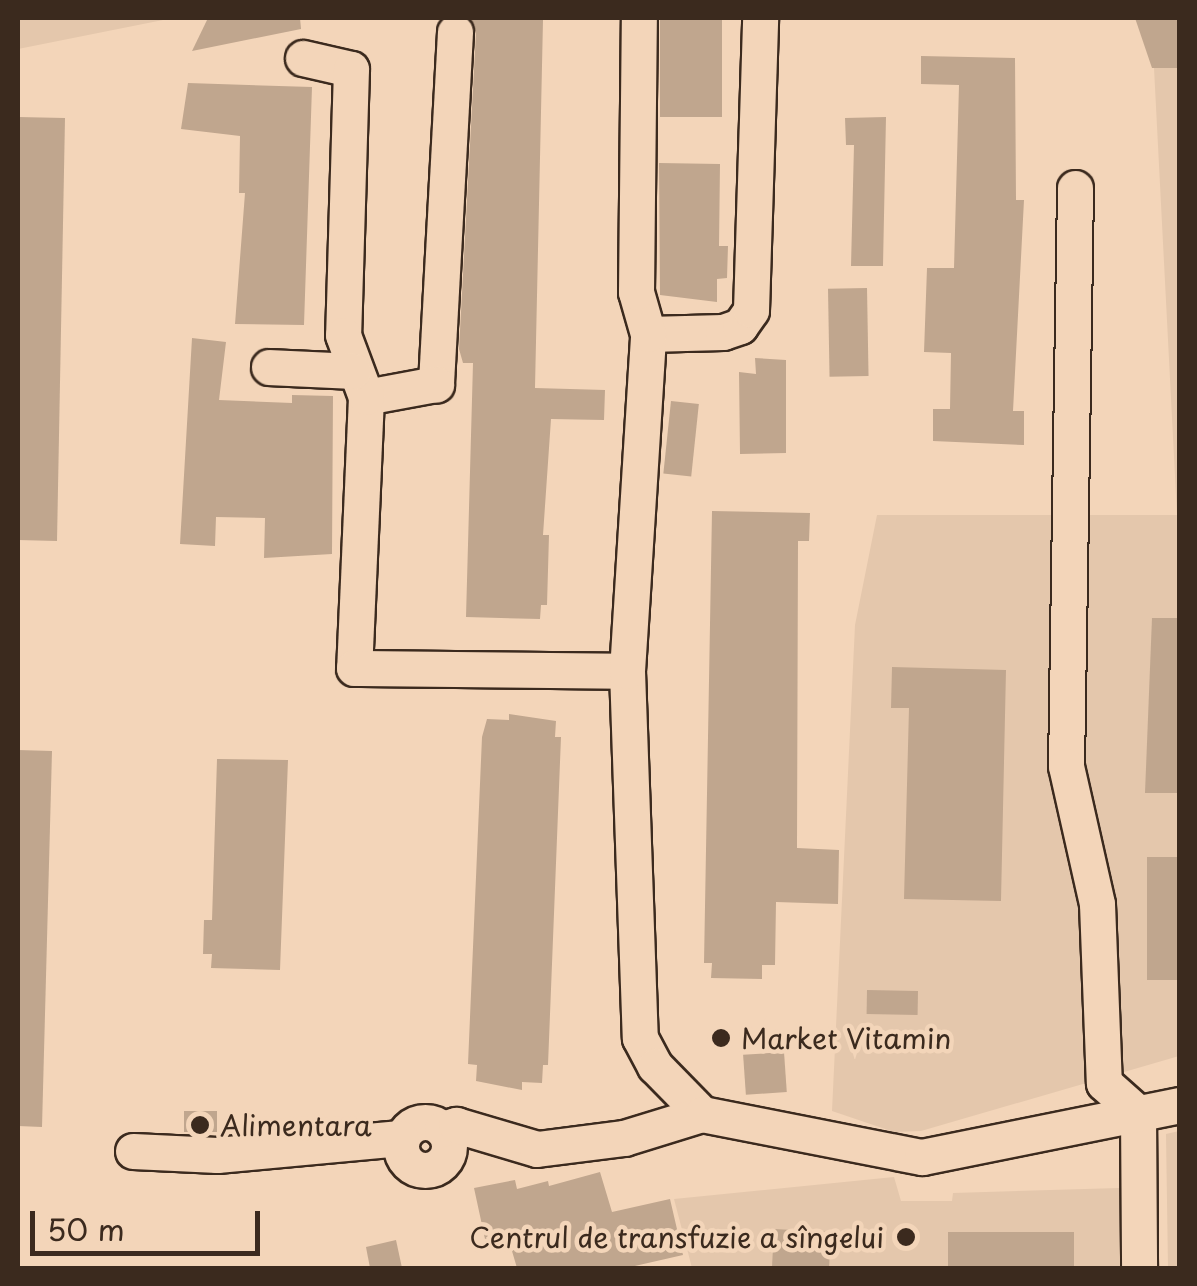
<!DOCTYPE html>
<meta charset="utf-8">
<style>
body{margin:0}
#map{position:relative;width:1197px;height:1286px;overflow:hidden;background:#f3d5b9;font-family:"Playpen Sans",sans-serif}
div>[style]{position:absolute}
.built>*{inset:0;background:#e4c7ac}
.building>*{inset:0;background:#c0a68e;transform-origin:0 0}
.roads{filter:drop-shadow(2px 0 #3b2a1e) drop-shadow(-2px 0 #3b2a1e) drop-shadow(0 2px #3b2a1e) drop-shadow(0 -2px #3b2a1e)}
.street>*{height:35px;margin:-17.5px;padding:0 17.5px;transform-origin:17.5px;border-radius:17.5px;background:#f3d5b9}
.street>.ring{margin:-17.5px;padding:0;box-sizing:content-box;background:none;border:35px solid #f3d5b9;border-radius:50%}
.dots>*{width:28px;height:28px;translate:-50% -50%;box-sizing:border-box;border:5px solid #f3d5b9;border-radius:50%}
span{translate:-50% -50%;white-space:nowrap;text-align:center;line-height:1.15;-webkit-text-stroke:9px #f3d5b9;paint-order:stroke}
.poi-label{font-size:28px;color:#3b2a1e}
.left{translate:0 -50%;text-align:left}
.right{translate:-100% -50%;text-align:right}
.frame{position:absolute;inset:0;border:20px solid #3b2a1e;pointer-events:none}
.scale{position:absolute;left:30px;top:1211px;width:230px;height:45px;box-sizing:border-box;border:5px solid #3b2a1e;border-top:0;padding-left:12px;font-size:30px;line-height:35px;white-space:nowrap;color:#3b2a1e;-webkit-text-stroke:8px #f3d5b9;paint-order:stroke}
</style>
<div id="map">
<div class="built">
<i style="clip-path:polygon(18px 18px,173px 18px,18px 49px)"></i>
<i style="clip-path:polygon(1179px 67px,1179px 1056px,921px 1131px,894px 1132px,832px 1111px,855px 625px,877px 515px,1177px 515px,1154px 68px)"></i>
<i style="clip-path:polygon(1179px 1131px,1179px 1268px,1168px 1268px,1166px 1134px)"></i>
<i style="clip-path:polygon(894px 1177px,901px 1201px,952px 1201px,953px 1193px,1119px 1188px,1126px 1196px,1128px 1268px,692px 1268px,674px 1199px)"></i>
</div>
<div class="building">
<i style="clip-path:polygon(208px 18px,300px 18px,301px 29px,192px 51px)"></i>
<i style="clip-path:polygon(470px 18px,543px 20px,535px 388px,605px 390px,604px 420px,551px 419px,543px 535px,549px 535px,547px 605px,541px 605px,540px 619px,466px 617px,473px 363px,463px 363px,459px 349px,476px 33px)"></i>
<i style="left:660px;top:18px;width:62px;height:99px"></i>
<i style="clip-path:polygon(1135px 18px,1177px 18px,1180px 68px,1152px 68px)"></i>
<i style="clip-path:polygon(921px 56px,1015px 58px,1016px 200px,1024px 200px,1013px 411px,1024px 411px,1024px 445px,933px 441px,933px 409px,950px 409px,951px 353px,924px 352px,927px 268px,954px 268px,959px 85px,921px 84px)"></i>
<i style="clip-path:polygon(188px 83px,312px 87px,304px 325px,235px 324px,245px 193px,239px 193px,240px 136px,181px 129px)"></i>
<i style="clip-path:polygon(18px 117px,65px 118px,57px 541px,18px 540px)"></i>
<i style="clip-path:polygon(886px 117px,883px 266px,851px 266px,854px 145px,846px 145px,845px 118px)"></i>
<i style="clip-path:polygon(659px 163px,720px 164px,719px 246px,728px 246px,727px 278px,717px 279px,717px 302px,660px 295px)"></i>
<i style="left:867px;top:288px;width:88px;height:39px;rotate:89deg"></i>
<i style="clip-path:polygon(192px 338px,226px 342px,219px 400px,292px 403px,292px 395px,333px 396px,332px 554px,264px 558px,265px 518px,216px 517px,215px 546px,180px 544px)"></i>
<i style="clip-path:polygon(755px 358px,786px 360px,786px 453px,740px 454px,739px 372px,756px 374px)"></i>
<i style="left:671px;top:401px;width:28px;height:73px;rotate:6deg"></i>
<i style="clip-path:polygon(712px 511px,810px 513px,809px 541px,798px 541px,797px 848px,839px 850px,838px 904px,776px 902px,775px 965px,762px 965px,762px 979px,711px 978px,712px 963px,704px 963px)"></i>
<i style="clip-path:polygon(1152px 618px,1180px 618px,1180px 793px,1145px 793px)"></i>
<i style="clip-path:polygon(892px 667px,1006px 670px,1001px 901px,904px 899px,909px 708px,891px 708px)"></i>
<i style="clip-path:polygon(509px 714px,556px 721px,555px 737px,561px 737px,548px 1065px,543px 1065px,542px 1083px,522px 1082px,522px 1090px,476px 1081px,477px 1065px,468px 1064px,482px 737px,487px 719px,509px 720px)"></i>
<i style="clip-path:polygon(18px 750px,52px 751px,42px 1127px,18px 1126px)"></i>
<i style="clip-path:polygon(217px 759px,288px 760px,280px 970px,211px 968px,212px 954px,203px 954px,204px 920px,212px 920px)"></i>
<i style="left:1147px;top:857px;width:32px;height:123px"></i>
<i style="left:867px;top:990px;width:51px;height:24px;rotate:1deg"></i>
<i style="left:784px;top:1052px;width:40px;height:41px;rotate:86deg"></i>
<i style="left:184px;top:1111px;width:33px;height:21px"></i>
<i style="clip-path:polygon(600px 1172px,612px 1212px,670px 1199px,683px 1255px,626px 1268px,517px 1268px,507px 1234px,485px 1239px,474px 1188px,515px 1180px,517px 1189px,548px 1181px,549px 1186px)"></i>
<i style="left:774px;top:1229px;width:57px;height:39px;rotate:3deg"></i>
<i style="left:948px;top:1232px;width:126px;height:36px"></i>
<i style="clip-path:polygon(396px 1240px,402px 1268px,370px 1268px,366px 1247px)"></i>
</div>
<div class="roads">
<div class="street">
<i style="left:455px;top:32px;width:353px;rotate:93.1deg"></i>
<i style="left:436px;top:384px;width:71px;rotate:169.5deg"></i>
<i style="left:366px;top:397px;width:271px;rotate:92.5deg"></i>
<i style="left:354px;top:668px;width:273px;rotate:0.6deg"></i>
<i style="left:627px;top:671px;width:367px;rotate:88deg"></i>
<i style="left:640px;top:1038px;width:32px;rotate:62deg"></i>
<i style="left:655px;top:1066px;width:67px;rotate:45.6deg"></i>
<i style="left:303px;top:58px;width:49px;rotate:12.9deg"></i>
<i style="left:351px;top:69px;width:266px;rotate:91.7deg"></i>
<i style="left:343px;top:335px;width:66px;rotate:69.6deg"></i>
<i style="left:1075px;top:188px;width:578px;rotate:90.89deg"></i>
<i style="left:1066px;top:766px;width:141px;rotate:77.3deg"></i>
<i style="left:1097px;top:904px;width:179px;rotate:87.8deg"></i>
<i style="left:1104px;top:1083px;width:45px;rotate:41.4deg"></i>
<i style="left:1138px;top:1113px;width:155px;rotate:89.6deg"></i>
<i style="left:648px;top:334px;width:75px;rotate:-1.5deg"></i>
<i style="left:723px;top:332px;width:18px;rotate:-19deg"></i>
<i style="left:740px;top:326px;width:19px;rotate:-55deg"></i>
<i style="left:751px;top:310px;width:292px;rotate:-88.2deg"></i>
<i style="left:269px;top:367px;width:84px;rotate:2.7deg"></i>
<i style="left:627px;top:671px;width:338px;rotate:-86.4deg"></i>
<i style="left:648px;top:334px;width:44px;rotate:-105.9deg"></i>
<i style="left:636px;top:292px;width:274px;rotate:-89.4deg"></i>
<i class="ring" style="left:401px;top:1122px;width:13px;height:13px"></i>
<i style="left:442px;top:1129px;width:15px;rotate:-16deg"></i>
<i style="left:456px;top:1125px;width:84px;rotate:16.5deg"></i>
<i style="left:537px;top:1149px;width:88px;rotate:-7.2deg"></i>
<i style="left:624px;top:1138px;width:82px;rotate:-17.1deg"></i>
<i style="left:702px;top:1114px;width:224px;rotate:11.1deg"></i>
<i style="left:922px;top:1157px;width:263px;rotate:-11.4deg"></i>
<i style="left:133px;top:1151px;width:84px;rotate:2.7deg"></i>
<i style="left:217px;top:1155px;width:184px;rotate:-5.3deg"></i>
</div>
</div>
<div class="dots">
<i style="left:721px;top:1038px;background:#3b2a1e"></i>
<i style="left:200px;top:1125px;background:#3b2a1e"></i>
<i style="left:906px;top:1237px;background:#3b2a1e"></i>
</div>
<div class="poi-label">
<span class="left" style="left:741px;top:1038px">Market Vitamin</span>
<span class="left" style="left:220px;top:1125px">Alimentara</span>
<span class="right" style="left:884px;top:1237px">Centrul de transfuzie a sîngelui</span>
</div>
<div class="frame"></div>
<div class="scale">50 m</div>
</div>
